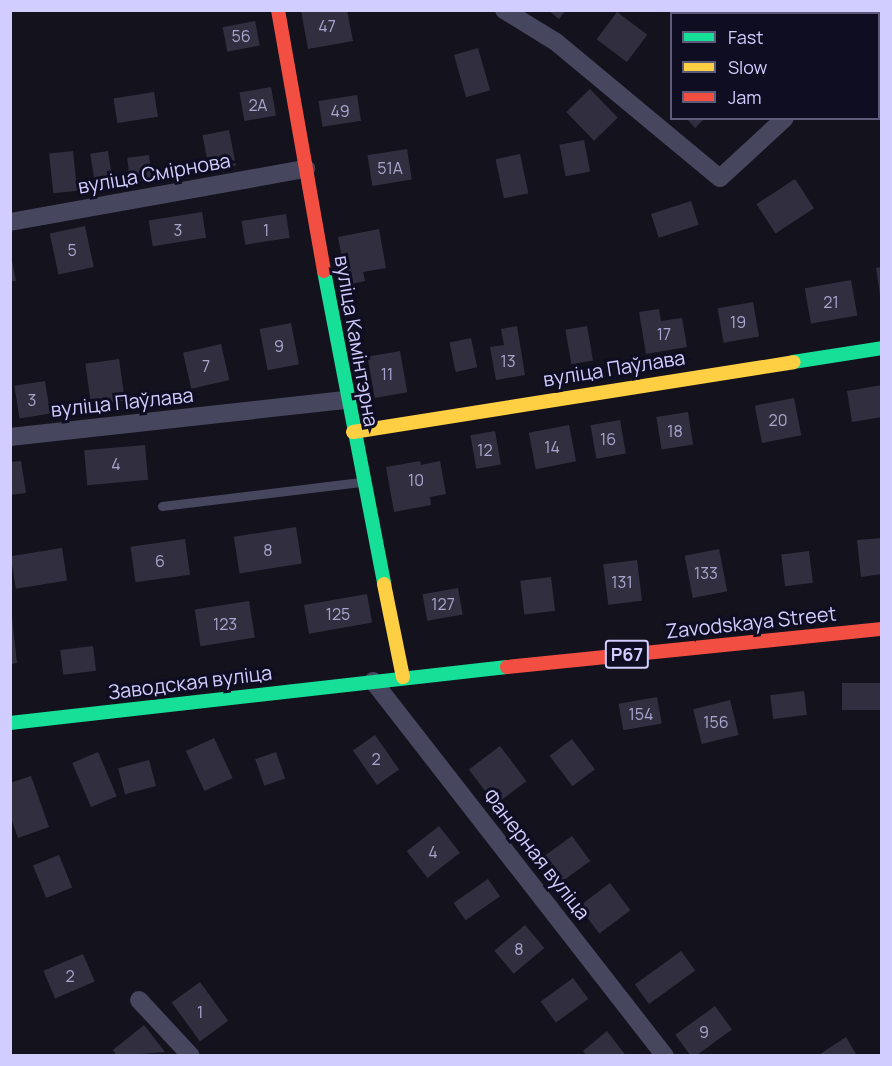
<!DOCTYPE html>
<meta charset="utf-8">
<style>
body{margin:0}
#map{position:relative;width:892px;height:1066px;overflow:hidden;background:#13121d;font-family:Manrope,sans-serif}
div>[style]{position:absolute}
.building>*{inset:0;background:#312f3f;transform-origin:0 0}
.lane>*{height:9px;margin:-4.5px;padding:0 4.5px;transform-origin:4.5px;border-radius:4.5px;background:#46465e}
.street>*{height:18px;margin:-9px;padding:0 9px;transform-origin:9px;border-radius:9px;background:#46465e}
.fast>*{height:14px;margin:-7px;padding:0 7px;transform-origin:7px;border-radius:7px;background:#16e098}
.slow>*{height:14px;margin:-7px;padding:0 7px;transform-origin:7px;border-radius:7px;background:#ffcf43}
.jam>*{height:14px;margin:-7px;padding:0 7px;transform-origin:7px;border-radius:7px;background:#f24e42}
span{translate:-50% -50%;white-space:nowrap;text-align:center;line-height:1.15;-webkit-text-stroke:6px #0f0d22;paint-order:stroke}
.number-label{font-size:16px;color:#a9a6cf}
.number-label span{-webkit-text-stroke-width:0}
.shield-label span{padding:2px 4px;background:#0f0d22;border:2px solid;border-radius:4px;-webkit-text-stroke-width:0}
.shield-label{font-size:18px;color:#d1cdff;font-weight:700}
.street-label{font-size:20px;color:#d1cdff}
.frame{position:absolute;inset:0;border:12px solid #d1cdff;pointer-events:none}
.legend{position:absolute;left:670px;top:12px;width:210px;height:108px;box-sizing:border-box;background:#0f0d22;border:2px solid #5d5a7a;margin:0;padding:8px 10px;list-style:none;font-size:18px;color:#d1cdff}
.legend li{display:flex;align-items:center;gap:12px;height:30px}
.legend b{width:30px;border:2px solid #5d5a7a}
</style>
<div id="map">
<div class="building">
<i style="clip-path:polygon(301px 10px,347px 10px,353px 41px,308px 49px)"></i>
<i style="clip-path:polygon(548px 10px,566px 10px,559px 19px)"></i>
<i style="left:617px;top:12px;width:38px;height:34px;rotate:37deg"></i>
<i style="left:255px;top:21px;width:25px;height:33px;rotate:79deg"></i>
<i style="left:478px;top:48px;width:44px;height:25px;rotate:74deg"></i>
<i style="left:271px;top:87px;width:29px;height:32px;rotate:80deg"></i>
<i style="left:590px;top:89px;width:40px;height:33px;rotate:46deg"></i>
<i style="left:154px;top:92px;width:25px;height:41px;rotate:81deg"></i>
<i style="left:357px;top:95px;width:26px;height:39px;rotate:81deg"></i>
<i style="clip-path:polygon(686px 118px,705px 118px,695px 128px)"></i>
<i style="left:229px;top:130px;width:36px;height:27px;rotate:79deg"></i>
<i style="left:584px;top:140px;width:32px;height:25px;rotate:79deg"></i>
<i style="left:407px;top:149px;width:31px;height:40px;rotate:81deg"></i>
<i style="left:73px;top:151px;width:40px;height:24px;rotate:84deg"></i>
<i style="left:108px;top:151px;width:32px;height:18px;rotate:81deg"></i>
<i style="left:520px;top:154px;width:40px;height:25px;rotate:78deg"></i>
<i style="left:149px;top:155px;width:25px;height:22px;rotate:83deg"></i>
<i style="left:795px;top:179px;width:35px;height:46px;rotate:57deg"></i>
<i style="left:691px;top:201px;width:25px;height:42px;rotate:72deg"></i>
<i style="left:202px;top:212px;width:26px;height:54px;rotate:81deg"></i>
<i style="left:286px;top:214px;width:24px;height:45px;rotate:81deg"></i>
<i style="left:85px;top:226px;width:42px;height:36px;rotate:78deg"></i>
<i style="clip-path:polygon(379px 229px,386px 268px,363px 272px,365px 281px,347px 285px,338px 237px)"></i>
<i style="clip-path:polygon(10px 251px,16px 281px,10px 281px)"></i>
<i style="clip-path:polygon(882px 267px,882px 295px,880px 295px,876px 268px)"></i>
<i style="left:851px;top:280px;width:36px;height:47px;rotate:80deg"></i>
<i style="left:753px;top:302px;width:35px;height:36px;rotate:80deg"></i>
<i style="clip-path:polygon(659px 309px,661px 321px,682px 318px,687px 347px,646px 354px,639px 312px)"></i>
<i style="left:291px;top:323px;width:42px;height:32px;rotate:79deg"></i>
<i style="clip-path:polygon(517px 326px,525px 375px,496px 380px,490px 347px,504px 345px,501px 329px)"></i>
<i style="left:587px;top:326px;width:35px;height:22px;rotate:80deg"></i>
<i style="left:471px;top:338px;width:30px;height:22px;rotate:78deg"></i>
<i style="left:221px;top:344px;width:37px;height:39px;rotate:77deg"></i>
<i style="left:400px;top:351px;width:42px;height:33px;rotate:80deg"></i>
<i style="left:119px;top:359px;width:42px;height:34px;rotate:82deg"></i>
<i style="left:45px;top:381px;width:33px;height:31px;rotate:81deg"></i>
<i style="clip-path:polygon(882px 385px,882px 417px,852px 422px,847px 391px)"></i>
<i style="left:794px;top:398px;width:38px;height:40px;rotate:79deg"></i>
<i style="left:688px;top:412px;width:33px;height:32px;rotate:81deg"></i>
<i style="left:620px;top:420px;width:34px;height:30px;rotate:80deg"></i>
<i style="left:569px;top:425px;width:37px;height:41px;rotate:79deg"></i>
<i style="left:495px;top:431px;width:34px;height:25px;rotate:80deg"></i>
<i style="left:145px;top:445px;width:35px;height:61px;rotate:85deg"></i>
<i style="clip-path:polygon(21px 461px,26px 493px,10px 495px,10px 462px)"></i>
<i style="clip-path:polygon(420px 461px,421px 465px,440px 461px,446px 494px,430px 497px,431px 505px,394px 512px,386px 467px)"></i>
<i style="left:296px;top:527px;width:37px;height:63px;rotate:81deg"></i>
<i style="clip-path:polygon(882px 538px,882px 574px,861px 577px,857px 540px)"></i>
<i style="left:185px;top:539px;width:36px;height:55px;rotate:82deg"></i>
<i style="left:62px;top:548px;width:33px;height:52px;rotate:81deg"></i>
<i style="left:719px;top:549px;width:43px;height:35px;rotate:79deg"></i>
<i style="left:809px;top:551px;width:32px;height:28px;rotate:83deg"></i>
<i style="left:637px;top:560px;width:41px;height:34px;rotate:83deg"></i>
<i style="left:551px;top:577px;width:34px;height:31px;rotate:83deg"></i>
<i style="left:458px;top:588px;width:27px;height:36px;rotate:80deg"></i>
<i style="left:367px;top:594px;width:29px;height:64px;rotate:80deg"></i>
<i style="left:249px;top:601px;width:37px;height:55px;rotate:81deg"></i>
<i style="clip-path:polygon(12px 617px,17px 663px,10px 664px,10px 618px)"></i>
<i style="left:93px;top:646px;width:25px;height:33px;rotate:83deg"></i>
<i style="left:882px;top:683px;width:27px;height:40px;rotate:90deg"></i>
<i style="left:804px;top:691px;width:24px;height:34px;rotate:83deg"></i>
<i style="left:657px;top:697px;width:27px;height:39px;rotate:80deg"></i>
<i style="left:730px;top:700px;width:36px;height:38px;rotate:76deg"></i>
<i style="left:375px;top:735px;width:42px;height:27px;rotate:55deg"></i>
<i style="left:214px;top:738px;width:44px;height:31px;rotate:65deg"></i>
<i style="left:572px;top:739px;width:38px;height:28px;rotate:53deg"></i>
<i style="left:500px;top:746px;width:44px;height:39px;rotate:53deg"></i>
<i style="left:98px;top:752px;width:48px;height:28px;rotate:67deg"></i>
<i style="left:276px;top:752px;width:28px;height:22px;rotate:71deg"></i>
<i style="left:149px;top:760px;width:27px;height:32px;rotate:75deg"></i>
<i style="clip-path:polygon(31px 776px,49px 827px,18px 838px,10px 815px,10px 783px)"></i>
<i style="left:439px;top:826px;width:34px;height:41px;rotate:52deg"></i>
<i style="left:572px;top:836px;width:31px;height:34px;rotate:54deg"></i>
<i style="left:59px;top:855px;width:35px;height:28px;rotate:68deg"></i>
<i style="left:488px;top:879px;width:21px;height:42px;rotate:55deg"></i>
<i style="left:610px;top:883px;width:34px;height:39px;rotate:53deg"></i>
<i style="left:525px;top:925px;width:30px;height:40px;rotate:50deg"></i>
<i style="left:681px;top:951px;width:24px;height:57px;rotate:54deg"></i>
<i style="left:83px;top:954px;width:30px;height:43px;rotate:67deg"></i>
<i style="left:573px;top:978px;width:26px;height:40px;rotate:54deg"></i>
<i style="left:200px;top:982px;width:48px;height:35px;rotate:54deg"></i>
<i style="left:715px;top:1006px;width:29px;height:49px;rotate:54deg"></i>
<i style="clip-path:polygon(144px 1025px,165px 1052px,117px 1056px,113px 1050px)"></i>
<i style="clip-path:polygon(607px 1031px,626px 1056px,587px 1056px,583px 1051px)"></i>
<i style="clip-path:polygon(846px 1037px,857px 1056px,817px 1056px)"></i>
</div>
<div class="lane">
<i style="left:162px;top:506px;width:200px;rotate:-6.9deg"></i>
</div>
<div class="street">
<i style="left:504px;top:10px;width:61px;rotate:31.6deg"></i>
<i style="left:556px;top:42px;width:213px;rotate:39.7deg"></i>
<i style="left:720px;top:178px;width:88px;rotate:-42.7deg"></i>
<i style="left:828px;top:10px;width:4px;rotate:63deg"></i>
<i style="left:878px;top:88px;width:6px;rotate:51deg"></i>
<i style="left:10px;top:222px;width:301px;rotate:-10.2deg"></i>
<i style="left:10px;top:437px;width:339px;rotate:-6.3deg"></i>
<i style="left:373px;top:681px;width:475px;rotate:52.1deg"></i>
<i style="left:139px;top:1000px;width:76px;rotate:47.1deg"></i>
</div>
<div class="fast">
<i style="left:324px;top:271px;width:319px;rotate:79.1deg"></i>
<i style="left:793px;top:362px;width:90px;rotate:-8.9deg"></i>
<i style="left:10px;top:723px;width:500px;rotate:-6.43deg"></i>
</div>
<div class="slow">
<i style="left:353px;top:432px;width:446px;rotate:-9deg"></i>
<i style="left:384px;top:584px;width:95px;rotate:78.5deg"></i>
</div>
<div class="jam">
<i style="left:278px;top:10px;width:265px;rotate:80deg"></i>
<i style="left:507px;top:667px;width:377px;rotate:-5.8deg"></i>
</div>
<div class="number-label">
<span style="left:327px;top:26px">47</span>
<span style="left:241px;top:36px">56</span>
<span style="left:258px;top:105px">2А</span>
<span style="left:340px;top:111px">49</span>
<span style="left:390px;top:168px">51А</span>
<span style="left:178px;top:230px">3</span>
<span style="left:266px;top:230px">1</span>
<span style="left:72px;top:250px">5</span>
<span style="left:831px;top:302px">21</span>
<span style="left:738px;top:322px">19</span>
<span style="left:664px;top:334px">17</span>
<span style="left:279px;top:346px">9</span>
<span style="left:508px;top:361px">13</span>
<span style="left:206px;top:366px">7</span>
<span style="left:387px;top:374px">11</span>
<span style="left:32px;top:400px">3</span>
<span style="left:778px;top:420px">20</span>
<span style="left:675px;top:431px">18</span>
<span style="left:608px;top:439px">16</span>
<span style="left:552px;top:447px">14</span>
<span style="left:485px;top:450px">12</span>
<span style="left:116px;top:464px">4</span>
<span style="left:416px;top:480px">10</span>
<span style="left:268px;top:550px">8</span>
<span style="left:160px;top:561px">6</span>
<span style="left:706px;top:573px">133</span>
<span style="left:622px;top:582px">131</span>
<span style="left:443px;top:604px">127</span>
<span style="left:338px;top:614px">125</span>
<span style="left:225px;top:624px">123</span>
<span style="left:641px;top:714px">154</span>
<span style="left:716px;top:722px">156</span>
<span style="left:376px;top:759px">2</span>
<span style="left:433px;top:852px">4</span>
<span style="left:519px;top:949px">8</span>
<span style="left:70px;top:976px">2</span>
<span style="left:200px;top:1012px">1</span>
<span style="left:704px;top:1032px">9</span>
</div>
<div class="shield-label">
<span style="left:627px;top:654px">Р67</span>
</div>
<div class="street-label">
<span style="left:154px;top:173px;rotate:-10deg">вуліца Смірнова</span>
<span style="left:357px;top:341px;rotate:80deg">вуліца Камінтэрна</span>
<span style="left:614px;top:368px;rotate:-9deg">вуліца Паўлава</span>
<span style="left:122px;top:402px;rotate:-6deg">вуліца Паўлава</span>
<span style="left:751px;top:622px;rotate:-6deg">Zavodskaya Street</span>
<span style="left:190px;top:682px;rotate:-7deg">Заводская вуліца</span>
<span style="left:537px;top:854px;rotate:52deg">Фанерная вуліца</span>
</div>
<div class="frame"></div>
<ul class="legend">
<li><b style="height:8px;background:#16e098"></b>Fast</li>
<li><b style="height:8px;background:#ffcf43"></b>Slow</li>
<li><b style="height:8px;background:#f24e42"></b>Jam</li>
</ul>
</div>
